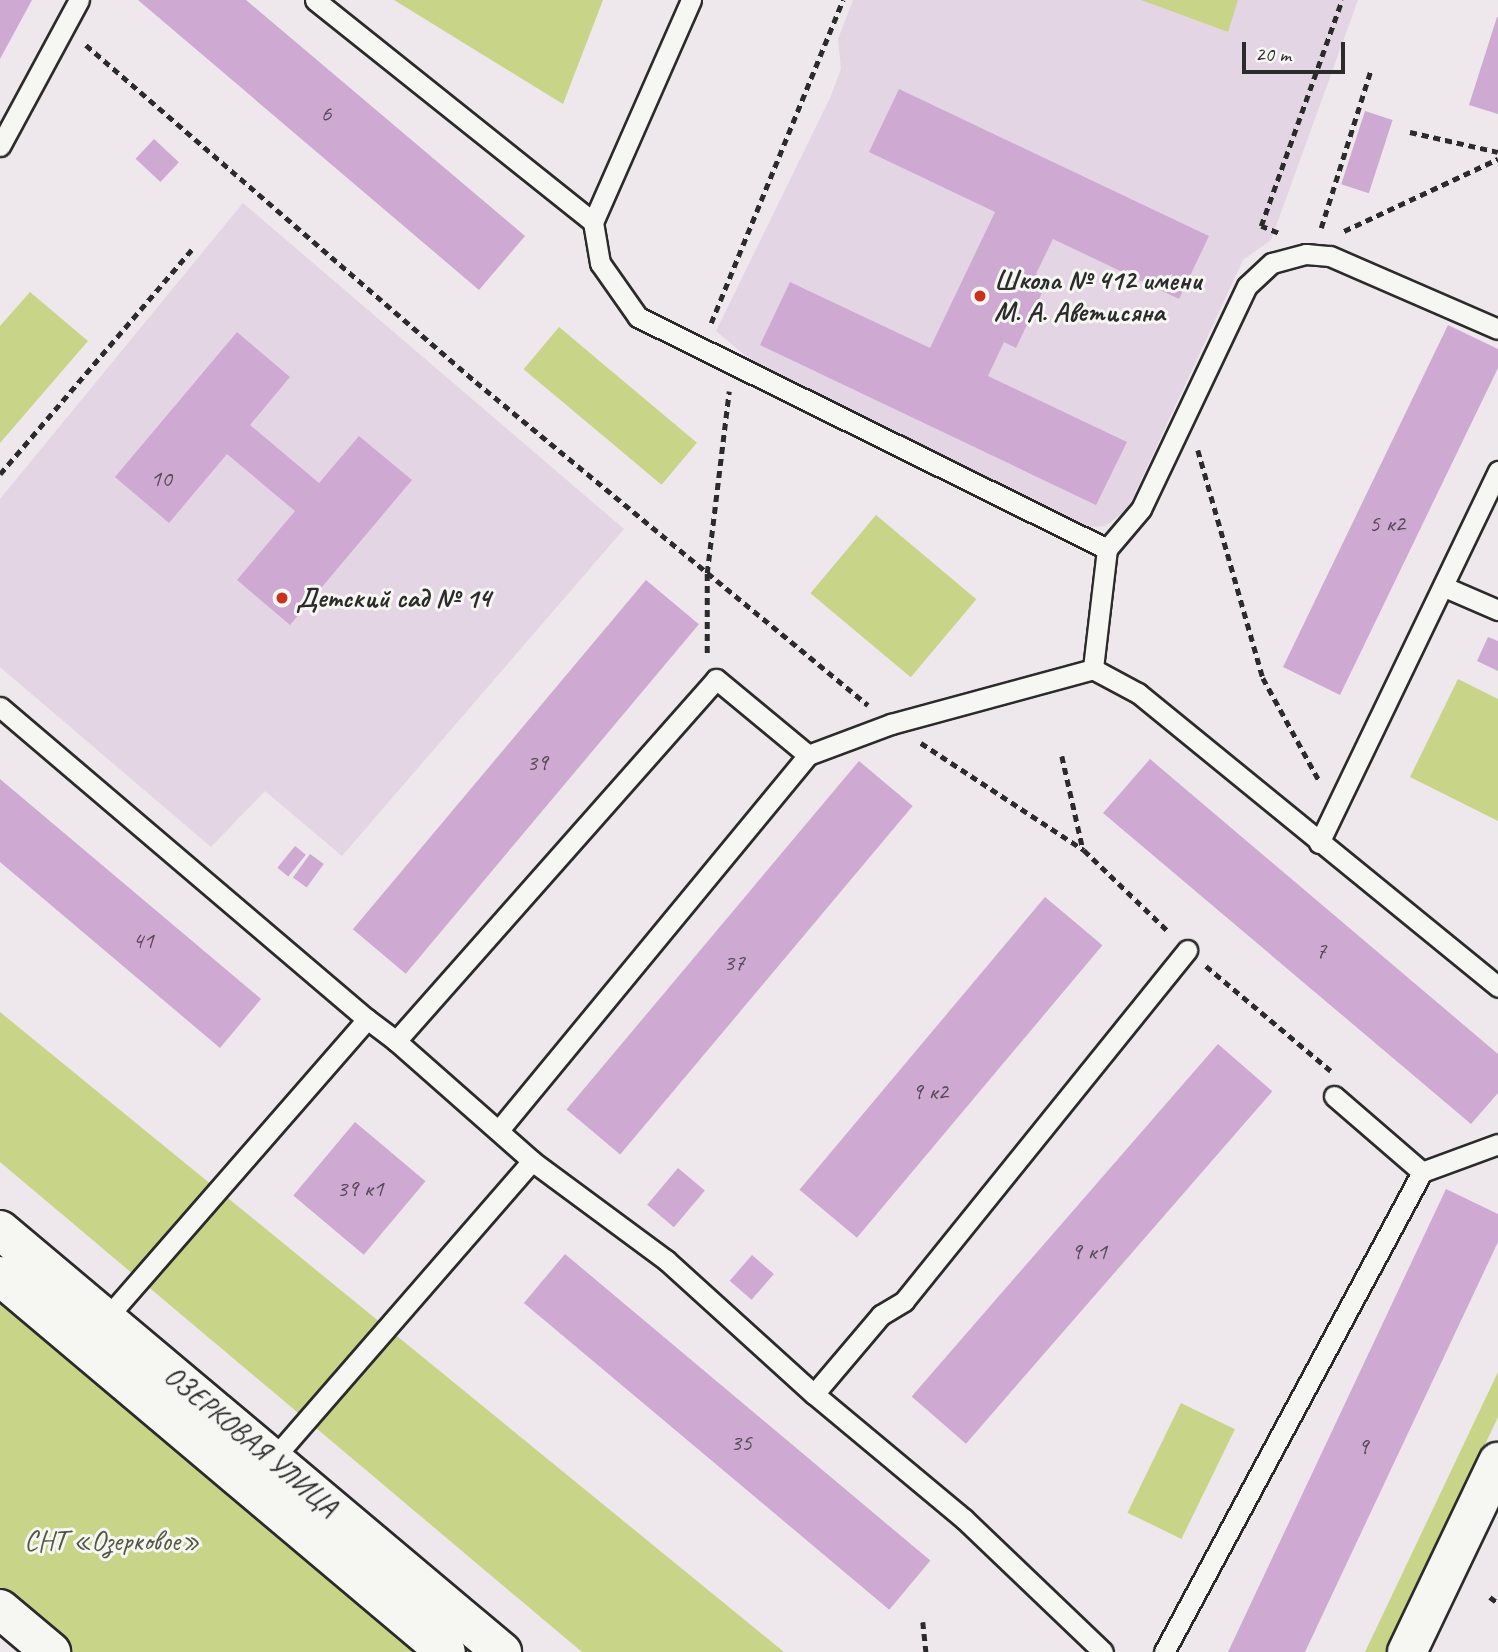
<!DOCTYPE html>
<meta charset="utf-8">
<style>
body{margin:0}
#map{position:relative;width:1498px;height:1652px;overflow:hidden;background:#eee7ec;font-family:Caveat,sans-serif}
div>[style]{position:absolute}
.built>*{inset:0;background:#e4d5e4}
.green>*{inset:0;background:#c8d589;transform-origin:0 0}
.building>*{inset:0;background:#ceaad3;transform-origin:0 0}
.path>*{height:4.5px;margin-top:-2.25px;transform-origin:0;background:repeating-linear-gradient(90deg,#2b2b2b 0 7px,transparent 0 12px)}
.roads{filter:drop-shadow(2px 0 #2b2b2b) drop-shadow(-2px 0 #2b2b2b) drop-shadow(0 2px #2b2b2b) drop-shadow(0 -2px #2b2b2b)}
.lane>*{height:19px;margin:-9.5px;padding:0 9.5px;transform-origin:9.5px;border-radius:9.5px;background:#f6f6f2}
.street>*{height:38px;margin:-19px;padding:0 19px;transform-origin:19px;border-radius:19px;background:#f6f6f2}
.secondary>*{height:38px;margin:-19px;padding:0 19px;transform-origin:19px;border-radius:19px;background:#f6f6f2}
.dots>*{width:19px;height:19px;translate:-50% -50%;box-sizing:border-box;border:4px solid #f6f6f2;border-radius:50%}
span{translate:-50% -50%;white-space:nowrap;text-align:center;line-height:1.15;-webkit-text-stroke:6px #f6f6f2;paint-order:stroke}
.number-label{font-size:24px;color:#544b55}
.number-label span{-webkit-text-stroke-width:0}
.poi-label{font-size:28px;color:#2b2b2b;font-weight:700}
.left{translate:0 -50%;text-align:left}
.street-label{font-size:28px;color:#2b2b2b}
.park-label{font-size:28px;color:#525642}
.scale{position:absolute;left:1242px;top:42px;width:103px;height:32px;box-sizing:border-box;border:4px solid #2b2b2b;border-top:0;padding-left:9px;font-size:21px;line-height:24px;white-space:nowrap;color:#2b2b2b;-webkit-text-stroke:5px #f6f6f2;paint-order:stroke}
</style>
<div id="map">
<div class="built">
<i style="clip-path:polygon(853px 0,1358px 0,1271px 240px,1243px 260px,1127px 510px,1105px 526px,1089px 527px,765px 372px,716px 331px,830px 98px,841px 69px,838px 39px)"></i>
<i style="clip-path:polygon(243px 203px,624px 529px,342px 856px,265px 791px,211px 847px,0 667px,0 499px)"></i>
</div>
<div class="green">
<i style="clip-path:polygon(394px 0,603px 0,563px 104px)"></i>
<i style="clip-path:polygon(1141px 0,1238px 0,1228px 32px)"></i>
<i style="clip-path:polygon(30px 292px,88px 341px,0 443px,0 326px)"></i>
<i style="left:559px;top:327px;width:180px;height:55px;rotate:40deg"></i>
<i style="left:876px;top:515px;width:131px;height:102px;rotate:40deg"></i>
<i style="clip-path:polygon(1458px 679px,1498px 699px,1498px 821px,1410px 777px)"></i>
<i style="clip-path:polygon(0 1012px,784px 1652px,582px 1652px,0 1162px)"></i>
<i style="clip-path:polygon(0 1304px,417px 1652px,29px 1652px,0 1627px)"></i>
<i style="clip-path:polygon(1498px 1372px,1498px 1417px,1387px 1652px,1365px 1652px)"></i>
<i style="left:1181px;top:1403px;width:60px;height:122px;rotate:26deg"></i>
</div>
<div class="building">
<i style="clip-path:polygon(0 0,32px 0,0 59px)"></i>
<i style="clip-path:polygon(138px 0,246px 0,525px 236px,479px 290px)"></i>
<i style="clip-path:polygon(1497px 17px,1498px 17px,1498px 114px,1469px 105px)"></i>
<i style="clip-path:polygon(899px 89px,1209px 236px,1179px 299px,1053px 239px,1036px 274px,1048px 280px,1016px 348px,1004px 342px,988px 376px,1127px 442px,1096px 505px,760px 345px,790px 282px,930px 348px,995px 212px,869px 152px)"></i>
<i style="left:1365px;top:111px;width:29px;height:77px;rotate:18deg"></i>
<i style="left:154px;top:139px;width:34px;height:27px;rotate:43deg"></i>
<i style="clip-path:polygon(1448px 325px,1498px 349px,1498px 368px,1340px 695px,1283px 667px)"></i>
<i style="clip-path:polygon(237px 332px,290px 377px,250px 425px,319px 483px,359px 436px,412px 480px,290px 625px,237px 580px,295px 511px,227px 454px,169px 523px,115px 477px)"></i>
<i style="left:646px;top:580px;width:69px;height:456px;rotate:40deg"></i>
<i style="clip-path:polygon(1488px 637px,1498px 641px,1498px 671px,1477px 661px)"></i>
<i style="clip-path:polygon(1150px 759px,1498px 1054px,1498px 1093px,1471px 1124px,1103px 813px)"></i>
<i style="left:859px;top:761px;width:70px;height:455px;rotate:40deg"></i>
<i style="clip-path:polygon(0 779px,261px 999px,220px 1048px,0 862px)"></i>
<i style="left:295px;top:846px;width:14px;height:28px;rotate:39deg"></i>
<i style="left:310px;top:854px;width:17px;height:29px;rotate:36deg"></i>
<i style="left:1045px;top:897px;width:75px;height:382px;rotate:40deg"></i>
<i style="left:1218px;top:1044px;width:72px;height:467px;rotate:41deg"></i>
<i style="left:355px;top:1122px;width:92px;height:96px;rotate:40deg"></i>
<i style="left:678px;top:1168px;width:35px;height:48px;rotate:40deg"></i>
<i style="clip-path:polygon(1446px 1189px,1498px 1214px,1498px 1242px,1305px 1652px,1228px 1652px)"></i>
<i style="left:565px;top:1254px;width:477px;height:64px;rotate:40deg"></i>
<i style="left:752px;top:1255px;width:29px;height:34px;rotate:41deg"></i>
</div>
<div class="path">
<i style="left:86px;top:45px;width:515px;rotate:40.83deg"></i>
<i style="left:476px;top:382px;width:508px;rotate:39.49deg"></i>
<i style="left:1410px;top:132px;width:90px;rotate:12.8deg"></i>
<i style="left:1321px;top:228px;width:167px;rotate:-72.5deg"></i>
<i style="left:1344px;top:231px;width:170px;rotate:-25.1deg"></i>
<i style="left:1278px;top:233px;width:18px;rotate:-158deg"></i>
<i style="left:1261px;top:226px;width:240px;rotate:-70.3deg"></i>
<i style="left:711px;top:323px;width:349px;rotate:-67.8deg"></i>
<i style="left:1198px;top:450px;width:237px;rotate:74.1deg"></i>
<i style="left:1263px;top:678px;width:119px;rotate:61.3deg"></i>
<i style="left:0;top:474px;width:296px;rotate:-49.5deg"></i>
<i style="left:707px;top:653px;width:80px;rotate:-90deg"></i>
<i style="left:707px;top:573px;width:183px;rotate:-83.1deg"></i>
<i style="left:921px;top:743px;width:195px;rotate:33.3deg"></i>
<i style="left:1084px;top:850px;width:118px;rotate:44deg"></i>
<i style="left:1062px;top:756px;width:95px;rotate:77.3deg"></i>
<i style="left:1206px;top:966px;width:163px;rotate:40deg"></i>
<i style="left:1490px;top:1597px;width:10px;rotate:37deg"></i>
<i style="left:923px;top:1622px;width:30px;rotate:84deg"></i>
</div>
<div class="roads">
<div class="lane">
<i style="left:315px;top:0;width:356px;rotate:38.6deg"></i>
<i style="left:691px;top:0;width:243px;rotate:113.8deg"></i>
<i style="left:593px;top:222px;width:42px;rotate:80.3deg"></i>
<i style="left:600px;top:263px;width:66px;rotate:54.9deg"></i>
<i style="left:638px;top:317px;width:523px;rotate:26.32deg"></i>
<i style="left:1107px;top:549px;width:121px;rotate:96.7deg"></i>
<i style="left:1093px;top:669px;width:51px;rotate:28.1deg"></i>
<i style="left:1138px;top:693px;width:465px;rotate:39.2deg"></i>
<i style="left:0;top:146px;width:166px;rotate:-61.6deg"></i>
<i style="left:1107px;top:549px;width:52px;rotate:-49.6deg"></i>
<i style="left:1141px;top:509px;width:247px;rotate:-64.6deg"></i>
<i style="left:1247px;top:286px;width:34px;rotate:-43deg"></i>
<i style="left:1272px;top:263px;width:35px;rotate:-15deg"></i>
<i style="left:1306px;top:254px;width:24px;rotate:5deg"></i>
<i style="left:1330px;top:256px;width:183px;rotate:23.5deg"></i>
<i style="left:1447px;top:588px;width:56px;rotate:23.3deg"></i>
<i style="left:0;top:707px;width:482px;rotate:40.4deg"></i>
<i style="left:808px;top:755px;width:89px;rotate:-20.5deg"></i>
<i style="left:891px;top:724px;width:209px;rotate:-15.2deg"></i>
<i style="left:1319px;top:843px;width:413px;rotate:-64.3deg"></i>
<i style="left:396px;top:1041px;width:483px;rotate:-48.5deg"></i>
<i style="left:716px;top:679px;width:119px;rotate:39.6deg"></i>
<i style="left:808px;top:755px;width:486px;rotate:129.5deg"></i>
<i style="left:1334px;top:1096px;width:116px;rotate:40.8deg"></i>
<i style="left:532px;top:1161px;width:167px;rotate:36.5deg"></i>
<i style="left:666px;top:1260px;width:200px;rotate:42.2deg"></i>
<i style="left:814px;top:1394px;width:104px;rotate:-49.7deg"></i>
<i style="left:881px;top:1315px;width:27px;rotate:-31deg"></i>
<i style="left:904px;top:1301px;width:451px;rotate:-51.1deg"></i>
<i style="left:103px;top:1322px;width:402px;rotate:-48.9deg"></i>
<i style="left:367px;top:1019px;width:36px;rotate:37deg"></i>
<i style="left:396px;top:1041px;width:181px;rotate:41.4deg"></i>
<i style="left:532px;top:1161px;width:403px;rotate:131deg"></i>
<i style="left:814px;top:1394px;width:195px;rotate:39.8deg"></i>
<i style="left:964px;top:1519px;width:192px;rotate:43.7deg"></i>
<i style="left:1164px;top:1652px;width:545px;rotate:-61.74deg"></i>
<i style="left:1422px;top:1172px;width:81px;rotate:-20.2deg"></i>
</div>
<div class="street">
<i style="left:0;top:1609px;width:67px;rotate:40.1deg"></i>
<i style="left:1407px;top:1652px;width:211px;rotate:-64.4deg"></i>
</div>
<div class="secondary">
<i style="left:0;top:1230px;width:656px;rotate:40.05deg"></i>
<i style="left:0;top:1276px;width:583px;rotate:40.13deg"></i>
</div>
</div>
<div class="dots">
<i style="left:980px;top:296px;background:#c8321e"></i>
<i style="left:282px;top:598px;background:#c8321e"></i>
</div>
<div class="number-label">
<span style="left:326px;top:114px">6</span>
<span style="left:161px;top:479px">10</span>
<span style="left:1387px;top:524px">5 к2</span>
<span style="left:537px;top:763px">39</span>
<span style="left:143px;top:941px">41</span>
<span style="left:1321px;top:951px">7</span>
<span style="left:734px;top:963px">37</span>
<span style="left:930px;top:1092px">9 к2</span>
<span style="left:360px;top:1189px">39 к1</span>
<span style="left:1089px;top:1252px">9 к1</span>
<span style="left:741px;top:1443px">35</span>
<span style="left:1363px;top:1447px">9</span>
</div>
<div class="poi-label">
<span class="left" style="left:994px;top:296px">Школа № 412 имени<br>М. А. Аветисяна</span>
<span class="left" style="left:296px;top:598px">Детский сад № 14</span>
</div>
<div class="street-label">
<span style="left:251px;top:1441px;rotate:40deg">ОЗЕРКОВАЯ УЛИЦА</span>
</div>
<div class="park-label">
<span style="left:112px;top:1541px">СНТ «Озерковое»</span>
</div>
<div class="scale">20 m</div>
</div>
